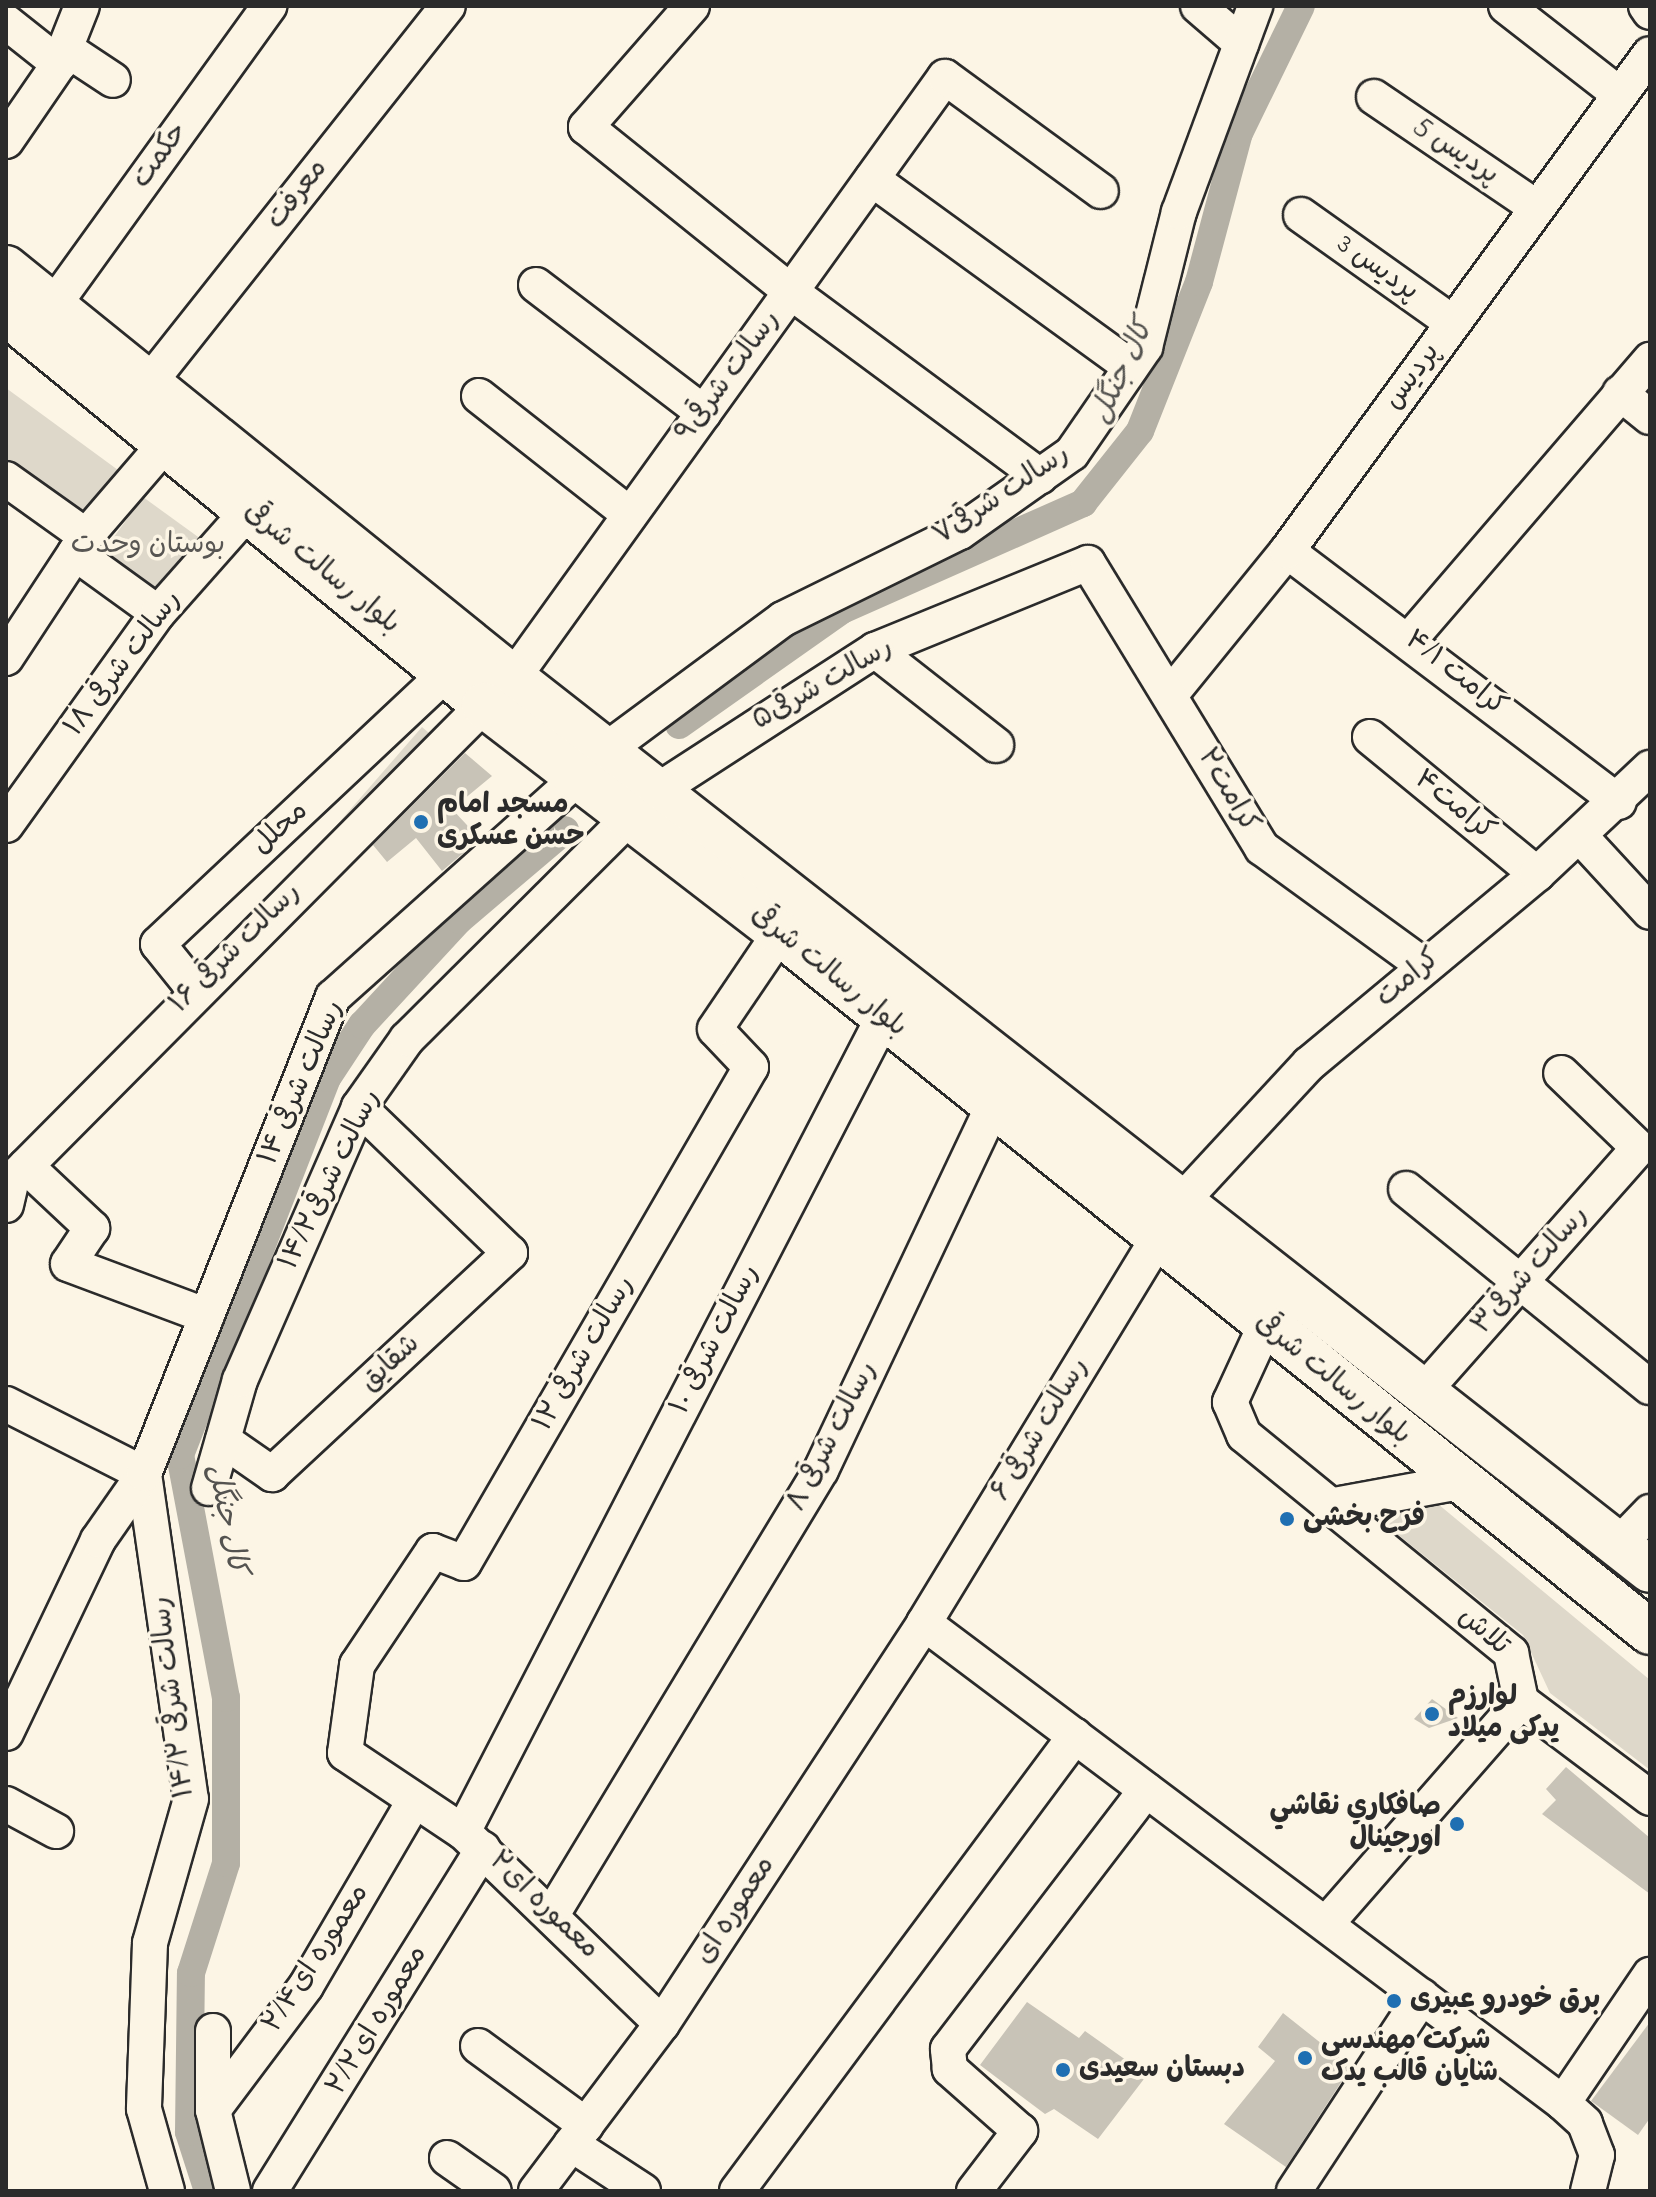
<!DOCTYPE html>
<meta charset="utf-8">
<style>
body{margin:0}
#map{position:relative;width:1656px;height:2197px;overflow:hidden;background:#fcf5e5;font-family:"Indie Flower","Playpen Sans Arabic",sans-serif}
div>[style]{position:absolute}
.green>*{inset:0;background:#ded8ca;transform-origin:0 0}
.canal>*{height:28px;margin:-14px;padding:0 14px;transform-origin:14px;border-radius:14px;background:#b4b0a5}
.building>*{inset:0;background:#c8c3b7}
.roads{filter:drop-shadow(2px 0 #2b2b2b) drop-shadow(-2px 0 #2b2b2b) drop-shadow(0 2px #2b2b2b) drop-shadow(0 -2px #2b2b2b)}
.minor>*{height:34px;margin:-17px;padding:0 17px;transform-origin:17px;border-radius:17px;background:#fcf5e5}
.major>*{height:44px;margin:-22px;padding:0 22px;transform-origin:22px;border-radius:22px;background:#fcf5e5}
.dots>*{width:22px;height:22px;translate:-50% -50%;box-sizing:border-box;border:4px solid #fcf5e5;border-radius:50%}
span{translate:-50% -50%;white-space:nowrap;text-align:center;line-height:1.15;-webkit-text-stroke:7px #fcf5e5;paint-order:stroke}
.street-label{font-size:28px;color:#2b2b2b}
.park-label{font-size:28px;color:#585653}
.poi-label{font-size:28px;color:#2b2b2b;font-weight:700}
.left{translate:0 -50%;text-align:left}
.right{translate:-100% -50%;text-align:right}
.water-label{font-size:30px;color:#545350;font-style:italic}
.frame{position:absolute;inset:0;border:8px solid #2b2b2b;pointer-events:none}
</style>
<div id="map">
<div class="green">
<i style="clip-path:polygon(6px 388px,118px 470px,82px 519px,6px 464px)"></i>
<i style="left:143px;top:497px;width:72px;height:73px;rotate:36deg"></i>
<i style="left:422px;top:727px;width:11px;height:342px;rotate:41deg"></i>
<i style="clip-path:polygon(1438px 1504px,1650px 1680px,1650px 1770px,1550px 1693px,1523px 1635px,1371px 1513px)"></i>
</div>
<div class="canal">
<i style="left:679px;top:725px;width:199px;rotate:-35.2deg"></i>
<i style="left:842px;top:610px;width:264px;rotate:-23.9deg"></i>
<i style="left:1083px;top:503px;width:92px;rotate:-51.6deg"></i>
<i style="left:1140px;top:431px;width:160px;rotate:-68.4deg"></i>
<i style="left:1199px;top:282px;width:154px;rotate:-75deg"></i>
<i style="left:1239px;top:133px;width:141px;rotate:-64deg"></i>
<i style="left:208px;top:2191px;width:62px;rotate:-107.9deg"></i>
<i style="left:189px;top:2132px;width:159px;rotate:-89.3deg"></i>
<i style="left:191px;top:1973px;width:115px;rotate:-72.3deg"></i>
<i style="left:226px;top:1863px;width:165px;rotate:-90deg"></i>
<i style="left:226px;top:1698px;width:247px;rotate:-100.7deg"></i>
<i style="left:180px;top:1455px;width:405px;rotate:-68.7deg"></i>
<i style="left:327px;top:1078px;width:64px;rotate:-56.6deg"></i>
<i style="left:362px;top:1025px;width:143px;rotate:-47.3deg"></i>
<i style="left:459px;top:920px;width:139px;rotate:-40.3deg"></i>
</div>
<div class="building">
<i style="clip-path:polygon(465px 753px,492px 776px,452px 809px,480px 839px,442px 871px,416px 838px,387px 862px,373px 845px)"></i>
<i style="clip-path:polygon(1432px 1699px,1458px 1718px,1429px 1728px,1414px 1719px)"></i>
<i style="clip-path:polygon(1566px 1767px,1650px 1838px,1650px 1894px,1542px 1814px,1556px 1800px,1546px 1789px)"></i>
<i style="clip-path:polygon(1027px 2002px,1079px 2038px,1085px 2031px,1147px 2075px,1098px 2139px,1054px 2109px,1045px 2114px,980px 2065px)"></i>
<i style="clip-path:polygon(1283px 2013px,1351px 2067px,1286px 2167px,1224px 2124px,1275px 2061px,1258px 2047px)"></i>
<i style="clip-path:polygon(1650px 2022px,1650px 2118px,1638px 2135px,1591px 2101px)"></i>
</div>
<div class="roads">
<div class="minor">
<i style="left:692px;top:6px;width:161px;rotate:131.2deg"></i>
<i style="left:586px;top:127px;width:263px;rotate:38.8deg"></i>
<i style="left:791px;top:292px;width:310px;rotate:36.5deg"></i>
<i style="left:1198px;top:6px;width:57px;rotate:40.7deg"></i>
<i style="left:1506px;top:6px;width:143px;rotate:37.9deg"></i>
<i style="left:1646px;top:6px;width:7px;rotate:56deg"></i>
<i style="left:6px;top:22px;width:68px;rotate:38.4deg"></i>
<i style="left:66px;top:49px;width:56px;rotate:33.4deg"></i>
<i style="left:1374px;top:97px;width:196px;rotate:34.2deg"></i>
<i style="left:6px;top:141px;width:93px;rotate:-55.5deg"></i>
<i style="left:59px;top:64px;width:62px;rotate:-68.4deg"></i>
<i style="left:872px;top:179px;width:320px;rotate:36deg"></i>
<i style="left:1301px;top:215px;width:186px;rotate:35.4deg"></i>
<i style="left:536px;top:285px;width:211px;rotate:37.3deg"></i>
<i style="left:53px;top:306px;width:370px;rotate:-54.2deg"></i>
<i style="left:149px;top:383px;width:481px;rotate:-51.6deg"></i>
<i style="left:1620px;top:393px;width:38px;rotate:39deg"></i>
<i style="left:479px;top:396px;width:192px;rotate:38.2deg"></i>
<i style="left:6px;top:479px;width:98px;rotate:35.5deg"></i>
<i style="left:1287px;top:551px;width:416px;rotate:37.1deg"></i>
<i style="left:75px;top:553px;width:102px;rotate:35.9deg"></i>
<i style="left:1411px;top:638px;width:367px;rotate:-49.3deg"></i>
<i style="left:875px;top:650px;width:154px;rotate:38.1deg"></i>
<i style="left:6px;top:658px;width:146px;rotate:-56.7deg"></i>
<i style="left:86px;top:536px;width:123px;rotate:-49.3deg"></i>
<i style="left:513px;top:678px;width:740px;rotate:-54.29deg"></i>
<i style="left:945px;top:77px;width:193px;rotate:36.2deg"></i>
<i style="left:1170px;top:695px;width:186px;rotate:-50.9deg"></i>
<i style="left:1287px;top:551px;width:615px;rotate:-53.86deg"></i>
<i style="left:1370px;top:737px;width:216px;rotate:39.4deg"></i>
<i style="left:606px;top:750px;width:220px;rotate:-36.5deg"></i>
<i style="left:783px;top:619px;width:197px;rotate:-26.2deg"></i>
<i style="left:960px;top:532px;width:137px;rotate:-35.2deg"></i>
<i style="left:1072px;top:453px;width:129px;rotate:-55.4deg"></i>
<i style="left:1145px;top:347px;width:139px;rotate:-75.9deg"></i>
<i style="left:1179px;top:212px;width:220px;rotate:-69.7deg"></i>
<i style="left:657px;top:791px;width:260px;rotate:-32.9deg"></i>
<i style="left:875px;top:650px;width:230px;rotate:-22.2deg"></i>
<i style="left:1088px;top:563px;width:334px;rotate:58.6deg"></i>
<i style="left:1262px;top:848px;width:199px;rotate:36deg"></i>
<i style="left:6px;top:825px;width:261px;rotate:-54.4deg"></i>
<i style="left:158px;top:613px;width:137px;rotate:-48.5deg"></i>
<i style="left:1580px;top:836px;width:103px;rotate:47.4deg"></i>
<i style="left:195px;top:990px;width:59px;rotate:-128.8deg"></i>
<i style="left:158px;top:944px;width:396px;rotate:-43.2deg"></i>
<i style="left:26px;top:1166px;width:91px;rotate:43.2deg"></i>
<i style="left:92px;top:1228px;width:43px;rotate:123.7deg"></i>
<i style="left:68px;top:1264px;width:148px;rotate:20.5deg"></i>
<i style="left:1406px;top:1189px;width:314px;rotate:39.1deg"></i>
<i style="left:1181px;top:1202px;width:188px;rotate:-47.2deg"></i>
<i style="left:1309px;top:1064px;width:297px;rotate:-39.8deg"></i>
<i style="left:1537px;top:874px;width:155px;rotate:-43.2deg"></i>
<i style="left:6px;top:1205px;width:26px;rotate:-77deg"></i>
<i style="left:12px;top:1180px;width:670px;rotate:-45.18deg"></i>
<i style="left:1265px;top:1326px;width:84px;rotate:114.7deg"></i>
<i style="left:1230px;top:1402px;width:36px;rotate:67deg"></i>
<i style="left:1244px;top:1435px;width:345px;rotate:39.2deg"></i>
<i style="left:1511px;top:1653px;width:49px;rotate:78.2deg"></i>
<i style="left:1521px;top:1701px;width:161px;rotate:36.9deg"></i>
<i style="left:1423px;top:1392px;width:326px;rotate:-48.5deg"></i>
<i style="left:1639px;top:1148px;width:108px;rotate:-136.1deg"></i>
<i style="left:6px;top:1404px;width:155px;rotate:26.9deg"></i>
<i style="left:223px;top:1440px;width:60px;rotate:34.8deg"></i>
<i style="left:272px;top:1474px;width:325px;rotate:-42.9deg"></i>
<i style="left:510px;top:1253px;width:210px;rotate:-136deg"></i>
<i style="left:144px;top:1474px;width:328px;rotate:81.8deg"></i>
<i style="left:191px;top:1799px;width:150px;rotate:105.9deg"></i>
<i style="left:150px;top:1943px;width:166px;rotate:92.1deg"></i>
<i style="left:144px;top:2109px;width:85px;rotate:74.3deg"></i>
<i style="left:209px;top:1488px;width:112px;rotate:-74deg"></i>
<i style="left:240px;top:1380px;width:298px;rotate:-66.4deg"></i>
<i style="left:359px;top:1107px;width:83px;rotate:-54.8deg"></i>
<i style="left:407px;top:1039px;width:316px;rotate:-44.9deg"></i>
<i style="left:1329px;top:1506px;width:133px;rotate:-10.4deg"></i>
<i style="left:1618px;top:1545px;width:46px;rotate:-45.9deg"></i>
<i style="left:924px;top:1623px;width:799px;rotate:36.91deg"></i>
<i style="left:6px;top:1733px;width:214px;rotate:-64.5deg"></i>
<i style="left:98px;top:1540px;width:80px;rotate:-55.1deg"></i>
<i style="left:144px;top:1474px;width:513px;rotate:-68.39deg"></i>
<i style="left:333px;top:997px;width:331px;rotate:-41.8deg"></i>
<i style="left:6px;top:1804px;width:57px;rotate:28.4deg"></i>
<i style="left:463px;top:1832px;width:918px;rotate:-62.71deg"></i>
<i style="left:553px;top:1913px;width:518px;rotate:-58.83deg"></i>
<i style="left:821px;top:1470px;width:403px;rotate:-64.7deg"></i>
<i style="left:1326px;top:1924px;width:296px;rotate:-48.8deg"></i>
<i style="left:662px;top:2024px;width:277px;rotate:-136deg"></i>
<i style="left:463px;top:1832px;width:142px;rotate:-146.2deg"></i>
<i style="left:345px;top:1753px;width:89px;rotate:-82.2deg"></i>
<i style="left:357px;top:1665px;width:137px;rotate:-56.3deg"></i>
<i style="left:433px;top:1551px;width:33px;rotate:21deg"></i>
<i style="left:464px;top:1563px;width:573px;rotate:-59.95deg"></i>
<i style="left:751px;top:1067px;width:52px;rotate:-133.5deg"></i>
<i style="left:715px;top:1029px;width:116px;rotate:-55.9deg"></i>
<i style="left:213px;top:2031px;width:79px;rotate:90deg"></i>
<i style="left:213px;top:2110px;width:83px;rotate:76.1deg"></i>
<i style="left:478px;top:2046px;width:134px;rotate:36.2deg"></i>
<i style="left:213px;top:2110px;width:155px;rotate:-53.1deg"></i>
<i style="left:306px;top:1986px;width:212px;rotate:-59.7deg"></i>
<i style="left:571px;top:2144px;width:86px;rotate:33.1deg"></i>
<i style="left:447px;top:2158px;width:57px;rotate:35.1deg"></i>
<i style="left:270px;top:2191px;width:403px;rotate:-58.1deg"></i>
<i style="left:536px;top:2191px;width:209px;rotate:-53deg"></i>
<i style="left:662px;top:2024px;width:479px;rotate:-56.8deg"></i>
<i style="left:924px;top:1623px;width:451px;rotate:-58.7deg"></i>
<i style="left:737px;top:2191px;width:567px;rotate:-53.39deg"></i>
<i style="left:974px;top:2191px;width:76px;rotate:-52.5deg"></i>
<i style="left:1020px;top:2131px;width:94px;rotate:-138.5deg"></i>
<i style="left:950px;top:2069px;width:20px;rotate:-96deg"></i>
<i style="left:948px;top:2049px;width:326px;rotate:-52.6deg"></i>
<i style="left:1294px;top:2191px;width:233px;rotate:-56.7deg"></i>
<i style="left:1588px;top:2191px;width:37px;rotate:-76deg"></i>
<i style="left:1597px;top:2155px;width:34px;rotate:-111deg"></i>
<i style="left:1585px;top:2123px;width:30px;rotate:-138deg"></i>
<i style="left:1563px;top:2103px;width:155px;rotate:-55.8deg"></i>
</div>
<div class="major">
<i style="left:6px;top:268px;width:652px;rotate:38.96deg"></i>
<i style="left:513px;top:678px;width:1445px;rotate:38.11deg"></i>
<i style="left:6px;top:313px;width:618px;rotate:39.35deg"></i>
<i style="left:484px;top:705px;width:374px;rotate:37.6deg"></i>
<i style="left:780px;top:933px;width:1116px;rotate:38.78deg"></i>
</div>
</div>
<div class="dots">
<i style="left:421px;top:822px;background:#1f6fb2"></i>
<i style="left:1287px;top:1519px;background:#1f6fb2"></i>
<i style="left:1432px;top:1714px;background:#1f6fb2"></i>
<i style="left:1457px;top:1824px;background:#1f6fb2"></i>
<i style="left:1394px;top:2001px;background:#1f6fb2"></i>
<i style="left:1305px;top:2058px;background:#1f6fb2"></i>
<i style="left:1063px;top:2070px;background:#1f6fb2"></i>
</div>
<div class="street-label">
<span style="left:1455px;top:152px;rotate:34deg">پردیس 5</span>
<span style="left:161px;top:156px;rotate:-54deg">حکمت</span>
<span style="left:298px;top:195px;rotate:-52deg">معرفت</span>
<span style="left:1377px;top:269px;rotate:35deg">پردیس 3</span>
<span style="left:729px;top:377px;rotate:-54deg">رسالت شرقی۹</span>
<span style="left:1413px;top:377px;rotate:-54deg">پردیس</span>
<span style="left:1002px;top:496px;rotate:-34deg">رسالت شرقی۷</span>
<span style="left:321px;top:569px;rotate:39deg">بلوار رسالت شرقی</span>
<span style="left:124px;top:664px;rotate:-53deg">رسالت شرقی ۱۸</span>
<span style="left:1455px;top:674px;rotate:38deg">کرامت ۴/۱</span>
<span style="left:823px;top:685px;rotate:-30deg">رسالت شرقی۵</span>
<span style="left:1227px;top:791px;rotate:59deg">کرامت۲</span>
<span style="left:1454px;top:806px;rotate:39deg">کرامت۴</span>
<span style="left:281px;top:829px;rotate:-43deg">محلل</span>
<span style="left:236px;top:949px;rotate:-45deg">رسالت شرقی ۱۶</span>
<span style="left:828px;top:972px;rotate:39deg">بلوار رسالت شرقی</span>
<span style="left:1409px;top:979px;rotate:-40deg">کرامت</span>
<span style="left:302px;top:1083px;rotate:-67deg">رسالت شرقی ۱۴</span>
<span style="left:331px;top:1180px;rotate:-64deg">رسالت شرقی۱۴/۲</span>
<span style="left:1531px;top:1271px;rotate:-49deg">رسالت شرقی۳</span>
<span style="left:716px;top:1340px;rotate:-63deg">رسالت شرقی ۱۰</span>
<span style="left:585px;top:1354px;rotate:-60deg">رسالت شرقی ۱۲</span>
<span style="left:391px;top:1364px;rotate:-43deg">شقایق</span>
<span style="left:1332px;top:1380px;rotate:39deg">بلوار رسالت شرقی</span>
<span style="left:1041px;top:1430px;rotate:-59deg">رسالت شرقی ۶</span>
<span style="left:833px;top:1437px;rotate:-63deg">رسالت شرقی ۸</span>
<span style="left:1483px;top:1632px;rotate:41deg">تلاش</span>
<span style="left:174px;top:1697px;rotate:-97deg">رسالت شرقی ۱۴/۲</span>
<span style="left:543px;top:1906px;rotate:44deg">معموره ای۲</span>
<span style="left:736px;top:1911px;rotate:-57deg">معموره ای</span>
<span style="left:317px;top:1959px;rotate:-57deg">معموره ای۲/۴</span>
<span style="left:378px;top:2021px;rotate:-59deg">معموره ای۲/۲</span>
</div>
<div class="park-label">
<span style="left:148px;top:546px">بوستان وحدت</span>
</div>
<div class="poi-label">
<span class="left" style="left:437px;top:822px">مسجد امام<br>حسن عسکری</span>
<span class="left" style="left:1303px;top:1519px">فرح بخشی</span>
<span class="left" style="left:1448px;top:1714px">لوارزم<br>یدکی میلاد</span>
<span class="right" style="left:1441px;top:1824px">صافكاري نقاشي<br>اورجينال</span>
<span class="left" style="left:1410px;top:2001px">برق خودرو عبیری</span>
<span class="left" style="left:1321px;top:2058px">شرکت مهندسی<br>شایان قالب یدک</span>
<span class="left" style="left:1079px;top:2070px">دبستان سعیدی</span>
</div>
<div class="water-label">
<span style="left:1123px;top:372px;rotate:-65deg">کال جنگل</span>
<span style="left:226px;top:1519px;rotate:79deg">کال جنگل</span>
</div>
<div class="frame"></div>
</div>
